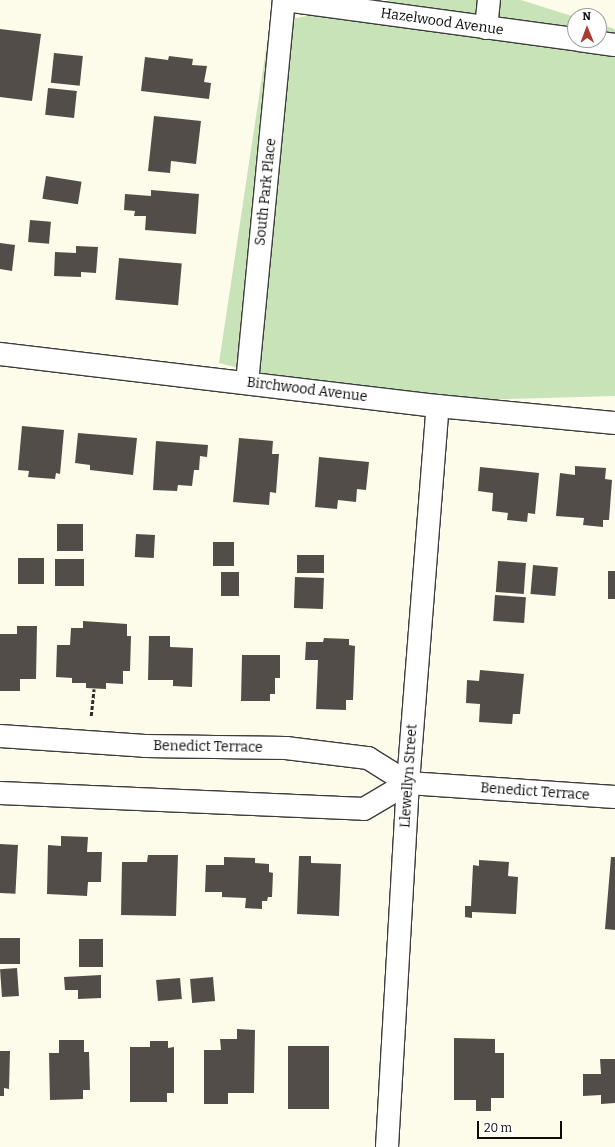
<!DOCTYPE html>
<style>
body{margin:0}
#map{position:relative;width:615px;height:1147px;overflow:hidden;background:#fdfcea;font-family:Bitter,serif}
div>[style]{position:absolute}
.green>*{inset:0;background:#c8e3b7}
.building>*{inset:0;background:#524d48;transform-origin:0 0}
.path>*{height:2.5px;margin-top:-1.25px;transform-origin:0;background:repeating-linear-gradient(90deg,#2c2c2c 0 4px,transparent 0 6px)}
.roads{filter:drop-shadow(1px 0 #3d3d3d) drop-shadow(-1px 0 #3d3d3d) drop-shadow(0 1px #3d3d3d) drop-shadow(0 -1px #3d3d3d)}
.minor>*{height:22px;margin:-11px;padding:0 11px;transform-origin:11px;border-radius:11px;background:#fff}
span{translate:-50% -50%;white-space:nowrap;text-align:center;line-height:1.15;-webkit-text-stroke:4px #fff;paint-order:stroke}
.street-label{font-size:14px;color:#0a0a0a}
.north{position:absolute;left:567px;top:8px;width:40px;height:40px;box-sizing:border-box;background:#fff;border:1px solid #9d9d9d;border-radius:50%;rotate:359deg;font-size:11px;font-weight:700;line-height:16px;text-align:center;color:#0a0a0a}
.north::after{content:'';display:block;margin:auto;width:14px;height:18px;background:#ac3b31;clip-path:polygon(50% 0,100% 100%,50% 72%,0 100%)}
.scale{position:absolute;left:477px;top:1121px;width:85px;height:18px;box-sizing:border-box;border:2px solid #0a0a0a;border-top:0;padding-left:5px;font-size:12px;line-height:14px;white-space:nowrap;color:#0a0a0a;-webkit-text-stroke:3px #fff;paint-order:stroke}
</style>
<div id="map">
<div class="green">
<i style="clip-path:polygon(391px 0,521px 0,575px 17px,575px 40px,599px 40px,599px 24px,615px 29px,615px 396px,375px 403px,219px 363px,270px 23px)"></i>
</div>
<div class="building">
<i style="clip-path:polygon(0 29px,41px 34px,32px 101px,0 97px)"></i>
<i style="left:54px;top:53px;width:29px;height:30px;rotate:6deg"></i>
<i style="clip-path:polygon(169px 56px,193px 59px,192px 65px,207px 66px,204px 82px,211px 83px,209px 99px,141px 91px,145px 57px,168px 60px)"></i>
<i style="left:48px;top:88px;width:29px;height:27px;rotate:6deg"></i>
<i style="clip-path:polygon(154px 116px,201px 121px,196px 164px,171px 161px,170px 173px,148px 171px)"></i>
<i style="left:46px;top:176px;width:36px;height:23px;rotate:9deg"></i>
<i style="clip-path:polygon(151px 190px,199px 194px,196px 234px,145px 230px,146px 216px,134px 216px,135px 211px,124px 210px,125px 194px,151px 196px)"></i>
<i style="left:30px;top:220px;width:21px;height:22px;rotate:5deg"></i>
<i style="clip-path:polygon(0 243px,15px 245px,12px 271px,0 269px)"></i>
<i style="clip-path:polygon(76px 246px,98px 247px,96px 273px,81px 272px,81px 277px,54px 276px,55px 252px,76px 253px)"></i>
<i style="left:119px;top:258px;width:63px;height:42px;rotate:5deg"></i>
<i style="clip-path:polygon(22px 426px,64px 430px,60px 474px,56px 473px,55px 479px,28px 477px,29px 471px,18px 470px)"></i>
<i style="clip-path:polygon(78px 433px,137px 438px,133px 475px,90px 470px,90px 465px,75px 463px)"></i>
<i style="clip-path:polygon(239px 438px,273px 441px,272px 454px,279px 454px,276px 493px,270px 492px,269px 505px,233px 502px)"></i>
<i style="clip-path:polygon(156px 441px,208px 445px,207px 457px,200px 456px,199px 470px,194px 470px,192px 486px,178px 485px,177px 491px,153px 490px)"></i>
<i style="clip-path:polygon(319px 457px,369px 462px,366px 490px,357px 489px,356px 502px,338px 500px,337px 509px,315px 507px)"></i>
<i style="clip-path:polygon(575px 466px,606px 468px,605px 479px,612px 480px,609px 520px,603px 520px,603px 527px,583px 525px,584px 518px,556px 516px,560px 473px,575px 475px)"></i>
<i style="clip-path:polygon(480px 467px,539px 473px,535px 514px,528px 513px,527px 522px,507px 520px,508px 513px,492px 511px,493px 493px,478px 491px)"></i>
<i style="left:57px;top:524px;width:26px;height:27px"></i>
<i style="left:136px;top:534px;width:19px;height:23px;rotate:3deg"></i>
<i style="left:213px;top:542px;width:21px;height:24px"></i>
<i style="left:297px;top:555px;width:27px;height:18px"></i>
<i style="left:18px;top:558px;width:26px;height:26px"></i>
<i style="left:55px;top:559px;width:29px;height:27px"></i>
<i style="left:498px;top:561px;width:28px;height:31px;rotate:4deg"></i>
<i style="left:533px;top:565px;width:25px;height:29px;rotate:5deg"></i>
<i style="left:608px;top:571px;width:7px;height:28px"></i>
<i style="left:221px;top:572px;width:18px;height:24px"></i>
<i style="left:295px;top:577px;width:29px;height:31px;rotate:2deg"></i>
<i style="left:495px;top:595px;width:31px;height:26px;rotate:4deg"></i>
<i style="clip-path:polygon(83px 621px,127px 624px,127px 636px,131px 636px,130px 671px,123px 671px,123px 684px,106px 683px,106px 689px,86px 688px,86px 683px,72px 683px,72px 678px,56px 677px,57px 645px,70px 645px,71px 628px,83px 628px)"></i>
<i style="clip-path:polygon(17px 626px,37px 626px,36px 679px,20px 679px,20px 691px,0 691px,0 634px,17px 634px)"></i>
<i style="clip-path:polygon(149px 636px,170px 636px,170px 647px,193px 648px,192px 687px,173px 686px,173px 680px,148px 680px)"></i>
<i style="clip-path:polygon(324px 638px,349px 639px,349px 645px,355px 646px,353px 700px,346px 700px,346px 710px,316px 709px,318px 660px,305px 660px,306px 642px,323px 642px)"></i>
<i style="clip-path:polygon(242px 655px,280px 655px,280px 678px,275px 678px,275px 694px,270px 694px,270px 701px,241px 701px)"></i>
<i style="clip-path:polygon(480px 670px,524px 674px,520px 714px,513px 714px,512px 724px,479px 722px,480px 704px,466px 703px,467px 680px,479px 681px)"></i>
<i style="clip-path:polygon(61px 836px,88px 837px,87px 852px,102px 852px,101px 882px,88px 882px,87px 896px,47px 894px,48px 845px,61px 846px)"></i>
<i style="left:0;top:844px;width:18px;height:49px;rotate:3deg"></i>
<i style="clip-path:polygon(148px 855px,178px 855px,176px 916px,121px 915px,122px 862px,147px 862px)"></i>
<i style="clip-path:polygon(299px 856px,311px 856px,311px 863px,341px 864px,339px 916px,297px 914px)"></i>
<i style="clip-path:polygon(224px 857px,255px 858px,255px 863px,269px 864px,269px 872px,273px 873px,272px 897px,268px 897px,267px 901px,262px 901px,262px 909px,245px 908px,246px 898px,222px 897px,222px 892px,205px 892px,206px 865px,224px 865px)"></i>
<i style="clip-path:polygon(611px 857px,615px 857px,615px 930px,605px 929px)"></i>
<i style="clip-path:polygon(479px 860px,509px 862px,508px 876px,518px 877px,516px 914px,472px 912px,472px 918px,465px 917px,465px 906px,471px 906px,473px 865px,479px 866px)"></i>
<i style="left:0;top:938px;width:20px;height:26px"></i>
<i style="left:79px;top:939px;width:24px;height:28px"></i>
<i style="left:17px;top:968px;width:28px;height:17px;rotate:86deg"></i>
<i style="clip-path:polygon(101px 975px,101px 998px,78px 999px,78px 990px,65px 990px,64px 977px)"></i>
<i style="left:213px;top:977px;width:24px;height:23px;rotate:85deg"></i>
<i style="left:180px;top:978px;width:21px;height:24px;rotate:85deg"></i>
<i style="clip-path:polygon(237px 1029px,255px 1030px,254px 1093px,228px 1093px,228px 1104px,204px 1104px,204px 1050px,221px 1050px,220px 1039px,237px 1039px)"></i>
<i style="clip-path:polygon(454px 1038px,495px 1039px,495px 1053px,504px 1053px,504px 1098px,491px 1098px,491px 1111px,476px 1111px,476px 1100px,454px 1100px)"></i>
<i style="clip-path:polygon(59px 1040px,84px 1040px,84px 1052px,89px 1052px,90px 1090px,83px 1090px,83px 1099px,50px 1100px,49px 1053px,59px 1053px)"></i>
<i style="clip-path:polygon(150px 1041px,168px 1041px,168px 1048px,174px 1047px,174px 1093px,167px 1093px,167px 1102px,130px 1102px,130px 1047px,150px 1047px)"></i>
<i style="left:288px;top:1046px;width:41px;height:63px"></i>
<i style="clip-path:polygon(0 1051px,10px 1051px,9px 1089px,4px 1088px,4px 1096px,0 1096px)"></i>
<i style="clip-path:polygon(600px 1059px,615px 1059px,615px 1103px,601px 1104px,601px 1095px,583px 1096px,583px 1074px,601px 1074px)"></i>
</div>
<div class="path">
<i style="left:91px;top:716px;width:27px;rotate:-84deg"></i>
</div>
<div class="roads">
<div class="minor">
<i style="left:285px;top:0;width:293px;rotate:7.7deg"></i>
<i style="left:486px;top:28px;width:28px;rotate:-84deg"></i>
<i style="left:579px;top:40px;width:36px;rotate:8deg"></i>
<i style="left:0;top:354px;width:441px;rotate:6.8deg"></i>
<i style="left:438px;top:406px;width:178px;rotate:5.5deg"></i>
<i style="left:247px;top:383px;width:385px;rotate:-84.5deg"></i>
<i style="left:0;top:736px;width:145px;rotate:3.9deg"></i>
<i style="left:145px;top:746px;width:141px;rotate:0.8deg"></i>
<i style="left:286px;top:748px;width:83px;rotate:7deg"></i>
<i style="left:368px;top:758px;width:47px;rotate:32deg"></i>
<i style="left:408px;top:783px;width:207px;rotate:3.9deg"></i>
<i style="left:0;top:793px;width:364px;rotate:2.5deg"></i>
<i style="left:364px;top:809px;width:51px;rotate:-30.6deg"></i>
<i style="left:387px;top:1147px;width:365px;rotate:-86.7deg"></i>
<i style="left:408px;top:783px;width:378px;rotate:-85.5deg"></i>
</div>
</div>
<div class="street-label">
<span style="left:442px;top:22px;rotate:8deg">Hazelwood Avenue</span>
<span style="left:266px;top:192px;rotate:-84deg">South Park Place</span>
<span style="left:307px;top:390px;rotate:7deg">Birchwood Avenue</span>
<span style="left:208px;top:747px;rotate:1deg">Benedict Terrace</span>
<span style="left:409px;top:776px;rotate:-86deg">Llewellyn Street</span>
<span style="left:535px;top:792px;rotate:4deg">Benedict Terrace</span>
</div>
<div class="north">N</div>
<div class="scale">20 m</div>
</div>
